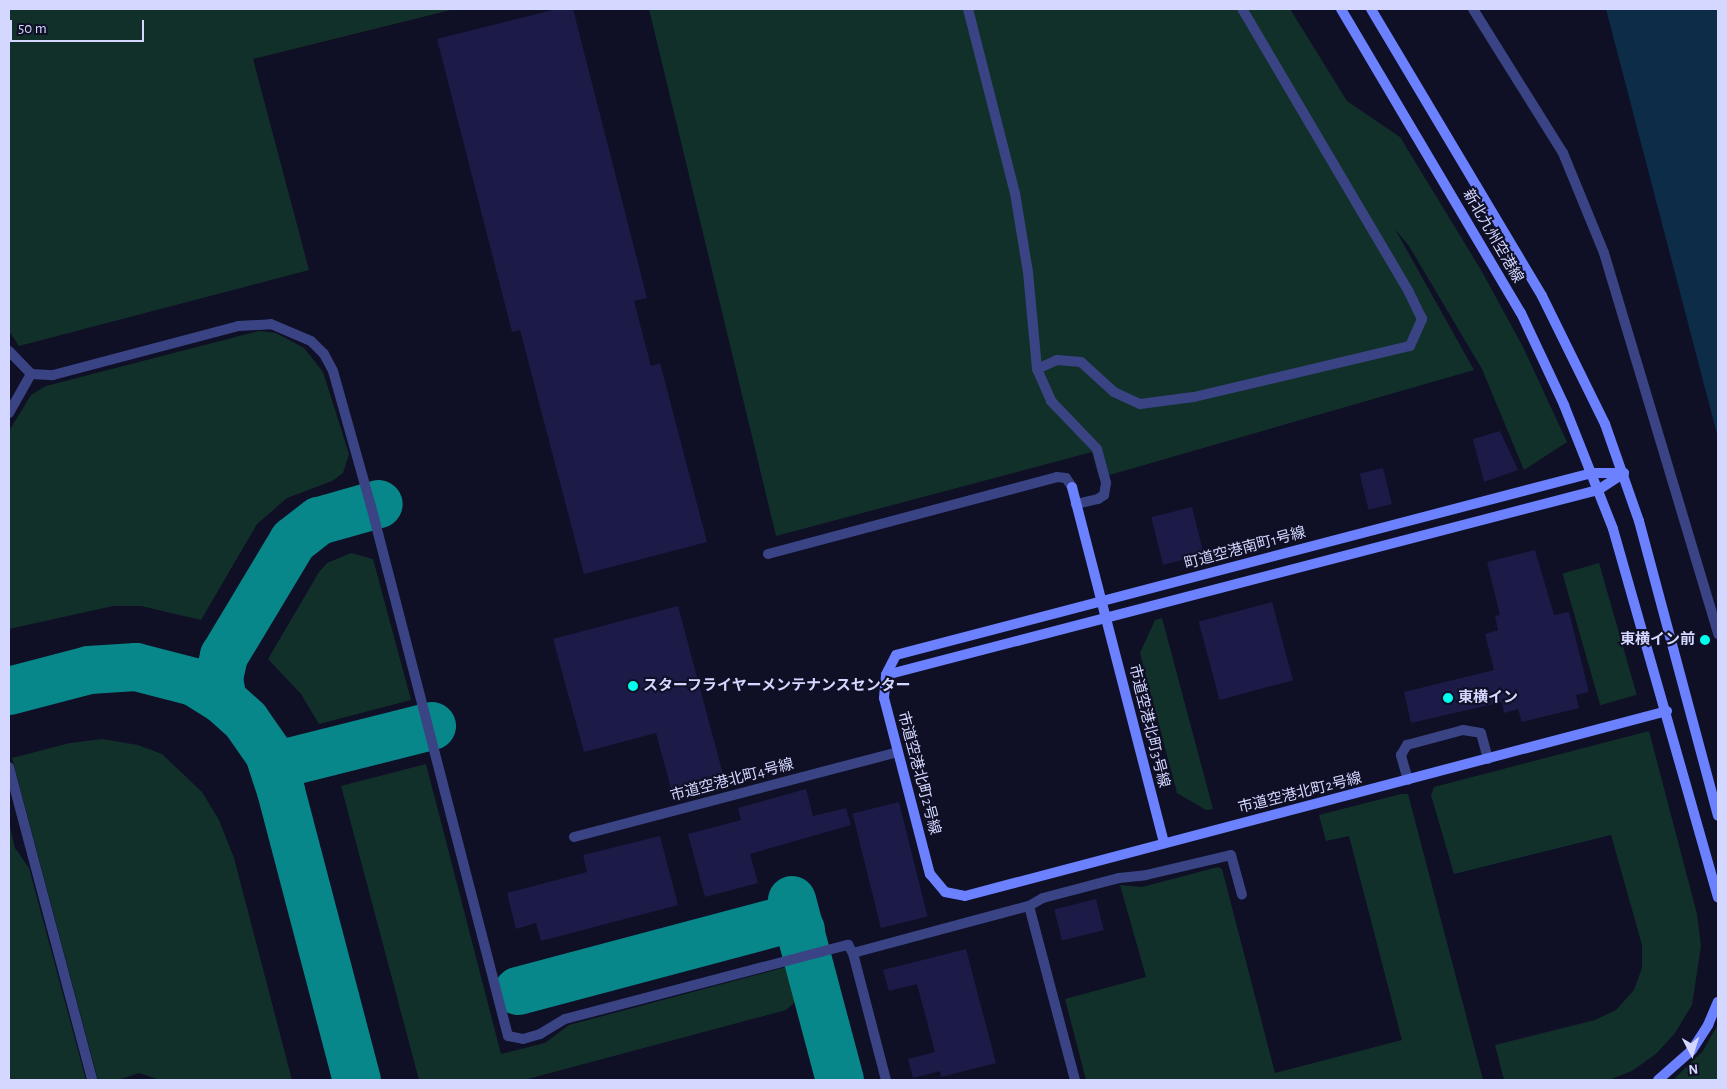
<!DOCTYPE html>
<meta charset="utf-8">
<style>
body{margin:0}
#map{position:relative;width:1727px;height:1089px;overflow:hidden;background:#0f0f26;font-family:"Alegreya Sans","Noto Sans JP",sans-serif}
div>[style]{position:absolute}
.green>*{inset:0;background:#12302a;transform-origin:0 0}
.water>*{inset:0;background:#0c2c48}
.taxiway>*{height:48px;margin:-24px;padding:0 24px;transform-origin:24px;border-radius:24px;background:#08878a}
.building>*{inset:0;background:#1c1b47;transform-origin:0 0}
.lane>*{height:10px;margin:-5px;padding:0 5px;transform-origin:5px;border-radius:5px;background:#3a4485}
.street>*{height:10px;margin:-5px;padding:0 5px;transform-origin:5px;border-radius:5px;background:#3a4485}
.secondary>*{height:10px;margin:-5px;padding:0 5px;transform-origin:5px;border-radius:5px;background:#6b81ff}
.dots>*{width:14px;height:14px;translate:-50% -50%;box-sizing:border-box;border:2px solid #0f0f26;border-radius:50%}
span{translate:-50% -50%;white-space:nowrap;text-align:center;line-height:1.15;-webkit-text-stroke:4px #0f0f26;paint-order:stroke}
.street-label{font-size:15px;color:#d4d7ff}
.poi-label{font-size:15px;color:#d4d7ff;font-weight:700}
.right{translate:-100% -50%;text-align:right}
.left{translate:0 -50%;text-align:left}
.frame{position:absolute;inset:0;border:10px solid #d4d7ff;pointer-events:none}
.north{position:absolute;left:1667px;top:1029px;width:50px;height:50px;-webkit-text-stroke:4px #0f0f26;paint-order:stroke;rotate:175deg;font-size:14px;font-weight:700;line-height:20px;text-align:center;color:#d4d7ff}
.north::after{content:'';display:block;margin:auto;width:18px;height:22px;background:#d4d7ff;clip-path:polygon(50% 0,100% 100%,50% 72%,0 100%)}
.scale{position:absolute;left:10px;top:20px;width:134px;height:22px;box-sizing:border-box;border:2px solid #d4d7ff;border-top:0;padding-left:6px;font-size:15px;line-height:18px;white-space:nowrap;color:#d4d7ff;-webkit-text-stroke:4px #0f0f26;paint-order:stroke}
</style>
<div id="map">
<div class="green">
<i style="clip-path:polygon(9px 9px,455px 9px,253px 59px,309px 270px,19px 346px,9px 331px)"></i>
<i style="clip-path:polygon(649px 9px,1290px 9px,1347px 101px,1400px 137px,1481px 270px,1523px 347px,1567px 442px,1524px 470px,1482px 369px,1409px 246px,1395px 229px,1474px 370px,1099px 478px,1092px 452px,776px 536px)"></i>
<i style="clip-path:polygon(259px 331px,276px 333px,304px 348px,323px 372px,349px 454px,343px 473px,332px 481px,287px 498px,257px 524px,201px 620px,141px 606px,113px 606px,9px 629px,9px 431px,31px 395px,46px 386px)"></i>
<i style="clip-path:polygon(351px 553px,373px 559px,411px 700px,319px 724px,301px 694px,268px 659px,319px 572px,327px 563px)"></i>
<i style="left:1599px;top:563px;width:137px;height:38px;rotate:74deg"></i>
<i style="clip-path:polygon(1162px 618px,1213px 809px,1206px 810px,1177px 793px,1140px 653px,1155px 620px)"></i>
<i style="clip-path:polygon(1649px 731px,1697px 914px,1701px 946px,1692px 1005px,1675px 1033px,1657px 1053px,1632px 1071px,1609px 1080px,1504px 1080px,1495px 1045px,1595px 1020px,1616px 1010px,1634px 990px,1642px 968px,1642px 945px,1611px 835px,1454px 874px,1431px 795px,1434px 787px)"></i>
<i style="clip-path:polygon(102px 739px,138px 745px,162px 754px,202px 792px,219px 820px,234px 858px,292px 1080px,160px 1080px,139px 1073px,118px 1080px,98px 1080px,12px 758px,70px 743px)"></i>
<i style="clip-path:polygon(426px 764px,501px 1054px,545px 1043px,569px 1025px,790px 966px,796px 991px,794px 1003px,786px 1010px,524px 1080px,419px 1080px,341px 786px)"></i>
<i style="clip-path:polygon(1401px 794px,1408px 794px,1483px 1080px,1086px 1080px,1065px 999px,1146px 977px,1120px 885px,1142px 887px,1218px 867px,1222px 869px,1275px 1073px,1402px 1040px,1349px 836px,1326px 841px,1319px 815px)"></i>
<i style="clip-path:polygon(9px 822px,15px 848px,29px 868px,86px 1080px,9px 1080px)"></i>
<i style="clip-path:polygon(1718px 1024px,1718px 1080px,1673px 1080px,1703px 1051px)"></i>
</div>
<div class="water">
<i style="clip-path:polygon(1606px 9px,1718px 9px,1718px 438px)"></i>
</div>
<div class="taxiway">
<i style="left:9px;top:691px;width:83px;rotate:-14.7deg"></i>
<i style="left:89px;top:670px;width:47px;rotate:-3.7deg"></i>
<i style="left:136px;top:667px;width:60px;rotate:14.5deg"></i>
<i style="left:194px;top:682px;width:34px;rotate:32deg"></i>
<i style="left:223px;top:700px;width:31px;rotate:42deg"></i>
<i style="left:246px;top:721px;width:40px;rotate:55.1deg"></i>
<i style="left:269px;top:754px;width:39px;rotate:72deg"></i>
<i style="left:281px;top:791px;width:299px;rotate:75.3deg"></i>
<i style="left:223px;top:700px;width:21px;rotate:-101deg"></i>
<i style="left:219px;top:679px;width:24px;rotate:-78deg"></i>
<i style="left:224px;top:656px;width:134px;rotate:-59deg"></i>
<i style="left:293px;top:541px;width:33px;rotate:-38deg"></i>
<i style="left:319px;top:521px;width:62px;rotate:-15.8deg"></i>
<i style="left:273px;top:766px;width:164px;rotate:-14.1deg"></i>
<i style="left:792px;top:900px;width:186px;rotate:75.1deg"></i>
<i style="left:518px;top:991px;width:269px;rotate:-14.9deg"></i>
<i style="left:778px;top:922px;width:8px"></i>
<i style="left:786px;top:922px;width:17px;rotate:28deg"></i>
</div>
<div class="building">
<i style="clip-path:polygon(557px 9px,573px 9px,647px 298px,634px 301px,651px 366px,660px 363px,707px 542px,584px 574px,520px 330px,512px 332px,437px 39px)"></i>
<i style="clip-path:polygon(1500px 431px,1518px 470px,1484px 482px,1473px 439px)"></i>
<i style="left:1383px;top:468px;width:37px;height:24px;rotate:76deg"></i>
<i style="left:1192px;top:507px;width:49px;height:42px;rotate:76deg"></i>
<i style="clip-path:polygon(1535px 550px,1554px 615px,1569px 612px,1589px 692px,1576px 695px,1579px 708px,1522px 722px,1518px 709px,1504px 713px,1502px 702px,1411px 723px,1404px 692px,1494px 670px,1485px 634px,1498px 630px,1495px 616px,1500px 615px,1487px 562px)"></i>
<i style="left:1272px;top:602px;width:81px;height:76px;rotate:75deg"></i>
<i style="clip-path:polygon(678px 606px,724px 778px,672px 792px,656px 733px,584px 752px,553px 639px)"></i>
<i style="clip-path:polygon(806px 789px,813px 816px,846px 808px,851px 825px,750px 854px,758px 883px,705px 897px,688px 834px,741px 820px,738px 808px)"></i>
<i style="left:899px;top:802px;width:118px;height:48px;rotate:76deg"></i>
<i style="clip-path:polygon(660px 836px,678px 905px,541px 941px,536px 923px,516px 929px,507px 893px,587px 872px,583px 855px)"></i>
<i style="left:1096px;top:899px;width:32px;height:43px;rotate:76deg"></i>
<i style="clip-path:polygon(966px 949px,996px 1063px,941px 1077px,940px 1071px,913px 1078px,908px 1059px,935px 1052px,917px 984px,889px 991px,883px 970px)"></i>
</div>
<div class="lane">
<i style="left:968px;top:9px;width:190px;rotate:75.7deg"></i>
<i style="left:1015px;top:193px;width:80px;rotate:80.7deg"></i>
<i style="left:1028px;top:272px;width:97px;rotate:84.7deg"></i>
<i style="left:1037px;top:369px;width:35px;rotate:66deg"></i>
<i style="left:1051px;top:401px;width:66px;rotate:46.2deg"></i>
<i style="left:1097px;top:449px;width:35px;rotate:75deg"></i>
<i style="left:1106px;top:483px;width:12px;rotate:99deg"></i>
<i style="left:1104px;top:495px;width:7px;rotate:146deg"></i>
<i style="left:1098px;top:499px;width:23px;rotate:167deg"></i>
<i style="left:1473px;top:9px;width:170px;rotate:58deg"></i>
<i style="left:1563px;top:153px;width:108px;rotate:67.7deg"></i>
<i style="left:1604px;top:253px;width:398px;rotate:73.3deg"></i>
<i style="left:9px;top:351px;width:32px;rotate:46deg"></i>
<i style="left:31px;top:374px;width:22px;rotate:3deg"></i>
<i style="left:53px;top:375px;width:191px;rotate:-14.8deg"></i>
<i style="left:238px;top:326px;width:33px;rotate:-3deg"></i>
<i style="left:271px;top:324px;width:43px;rotate:23deg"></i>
<i style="left:311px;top:341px;width:18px;rotate:45deg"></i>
<i style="left:324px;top:354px;width:19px;rotate:62deg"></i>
<i style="left:333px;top:371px;width:140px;rotate:74.3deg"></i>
<i style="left:371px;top:506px;width:547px;rotate:75.51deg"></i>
<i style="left:508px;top:1036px;width:15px;rotate:11deg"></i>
<i style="left:523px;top:1039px;width:18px;rotate:-16deg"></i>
<i style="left:540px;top:1034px;width:29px;rotate:-31deg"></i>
<i style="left:565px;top:1019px;width:293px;rotate:-14.7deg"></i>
<i style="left:848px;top:945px;width:9px;rotate:58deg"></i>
<i style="left:1037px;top:369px;width:22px;rotate:-24deg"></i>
<i style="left:1057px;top:360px;width:24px;rotate:5deg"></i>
<i style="left:1081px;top:362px;width:45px;rotate:42.3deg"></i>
<i style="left:1114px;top:392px;width:29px;rotate:25deg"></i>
<i style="left:1140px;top:404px;width:54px;rotate:-7.4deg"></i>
<i style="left:1194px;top:397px;width:222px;rotate:-13.3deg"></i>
<i style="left:1410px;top:346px;width:30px;rotate:-66deg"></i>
<i style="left:1422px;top:319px;width:30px;rotate:-116deg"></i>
<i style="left:1409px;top:292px;width:329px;rotate:-120.5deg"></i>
<i style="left:9px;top:413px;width:45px;rotate:-60.6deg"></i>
<i style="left:768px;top:554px;width:299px;rotate:-14.9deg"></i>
<i style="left:1057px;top:477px;width:9px;rotate:6deg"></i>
<i style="left:1066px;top:478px;width:11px;rotate:56deg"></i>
<i style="left:9px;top:767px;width:324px;rotate:75.1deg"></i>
<i style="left:1408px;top:780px;width:26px;rotate:-106deg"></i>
<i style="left:1401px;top:755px;width:12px;rotate:-59deg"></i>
<i style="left:1407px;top:745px;width:58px;rotate:-15deg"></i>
<i style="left:1463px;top:730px;width:18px;rotate:9deg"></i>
<i style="left:1481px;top:733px;width:27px;rotate:75deg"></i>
<i style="left:1029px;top:906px;width:16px;rotate:-30deg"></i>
<i style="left:1043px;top:898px;width:79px;rotate:-14.7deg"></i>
<i style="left:1119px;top:878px;width:27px;rotate:-6deg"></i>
<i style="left:1146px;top:875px;width:87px;rotate:-13.2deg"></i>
<i style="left:1231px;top:855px;width:41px;rotate:74.6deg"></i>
<i style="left:886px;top:1080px;width:131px;rotate:-104.6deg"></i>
<i style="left:853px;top:953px;width:182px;rotate:-15deg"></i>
<i style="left:1029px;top:906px;width:180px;rotate:75.2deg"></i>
</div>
<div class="street">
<i style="left:574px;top:837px;width:335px;rotate:-14.7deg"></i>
</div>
<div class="secondary">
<i style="left:1341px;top:9px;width:353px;rotate:59.4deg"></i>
<i style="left:1521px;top:313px;width:102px;rotate:64.9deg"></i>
<i style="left:1564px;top:405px;width:133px;rotate:68.4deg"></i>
<i style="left:1613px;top:529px;width:383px;rotate:74.1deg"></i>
<i style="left:1371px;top:9px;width:334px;rotate:59.2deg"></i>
<i style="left:1542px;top:296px;width:143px;rotate:63.8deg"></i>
<i style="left:1605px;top:424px;width:103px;rotate:70.7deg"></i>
<i style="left:1639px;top:521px;width:305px;rotate:75deg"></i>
<i style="left:1624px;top:473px;width:32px;rotate:180deg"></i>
<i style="left:1592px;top:473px;width:719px;rotate:165.35deg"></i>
<i style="left:896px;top:655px;width:22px;rotate:117deg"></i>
<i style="left:886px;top:675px;width:23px;rotate:95deg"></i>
<i style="left:884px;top:698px;width:182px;rotate:75.4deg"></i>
<i style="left:930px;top:874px;width:23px;rotate:50deg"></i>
<i style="left:945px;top:892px;width:20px;rotate:11deg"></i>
<i style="left:965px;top:896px;width:726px;rotate:-14.76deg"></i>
<i style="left:1072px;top:487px;width:368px;rotate:75.5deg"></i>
<i style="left:886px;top:675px;width:736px;rotate:-14.57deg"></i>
<i style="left:1598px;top:490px;width:31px;rotate:-33deg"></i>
<i style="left:1658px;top:1080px;width:45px;rotate:-41.4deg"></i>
<i style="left:1692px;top:1050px;width:30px;rotate:-57deg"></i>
<i style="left:1708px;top:1025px;width:25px;rotate:-67deg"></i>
</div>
<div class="dots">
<i style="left:1705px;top:640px;background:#00ffed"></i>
<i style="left:633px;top:686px;background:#00ffed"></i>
<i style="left:1448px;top:698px;background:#00ffed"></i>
</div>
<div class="street-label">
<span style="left:1493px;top:236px;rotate:60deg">新北九州空港線</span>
<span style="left:1245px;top:548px;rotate:-15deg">町道空港南町1号線</span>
<span style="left:1149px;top:726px;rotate:76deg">市道空港北町3号線</span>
<span style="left:919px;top:773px;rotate:75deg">市道空港北町2号線</span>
<span style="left:732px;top:780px;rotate:-15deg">市道空港北町4号線</span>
<span style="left:1300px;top:793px;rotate:-14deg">市道空港北町2号線</span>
</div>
<div class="poi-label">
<span class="right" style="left:1695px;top:640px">東横イン前</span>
<span class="left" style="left:643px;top:686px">スターフライヤーメンテナンスセンター</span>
<span class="left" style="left:1458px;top:698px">東横イン</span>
</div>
<div class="frame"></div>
<div class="north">N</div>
<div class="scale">50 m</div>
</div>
